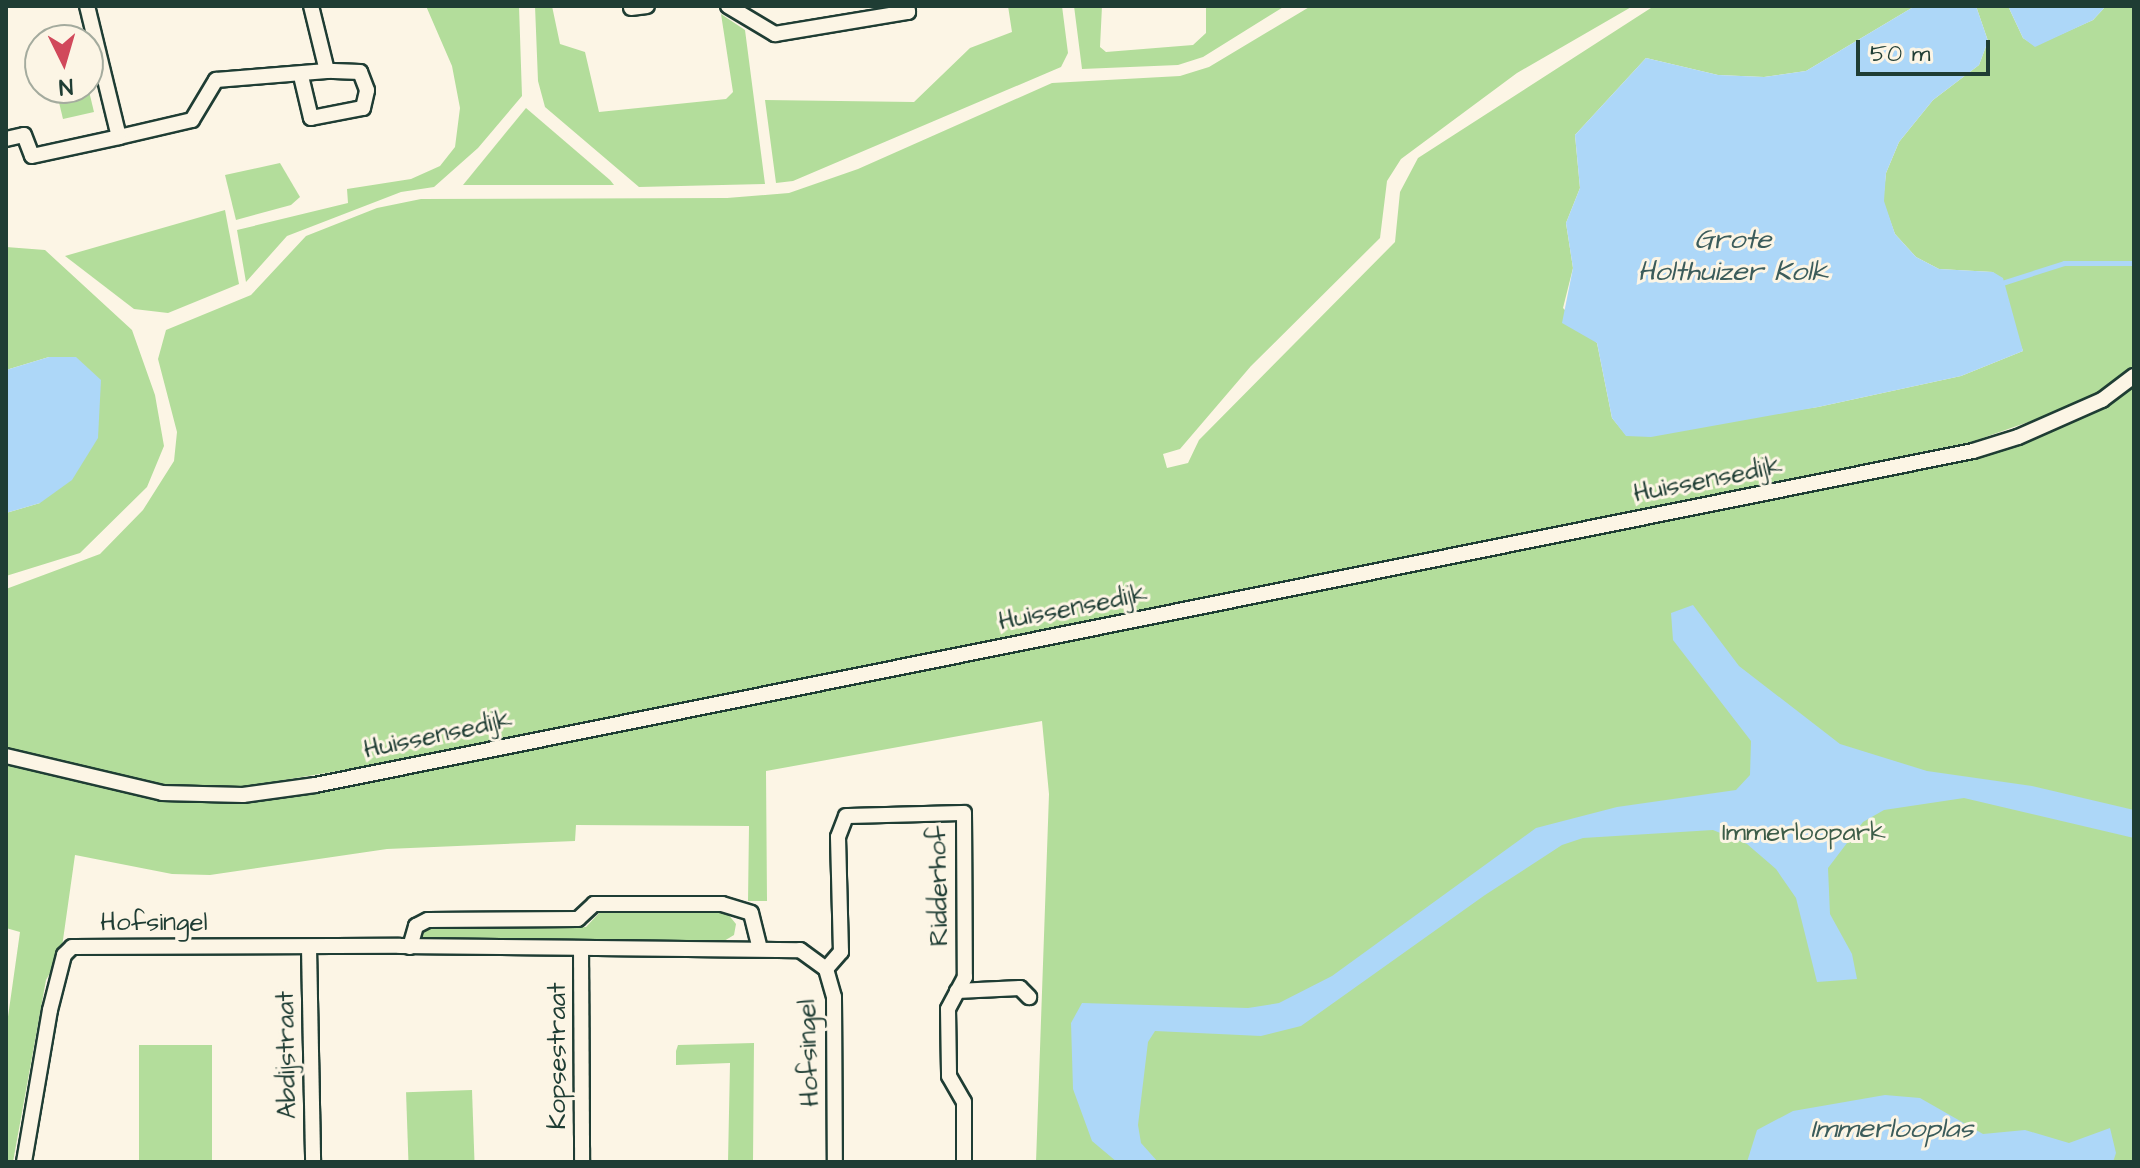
<!DOCTYPE html>
<style>
body{margin:0}
#map{position:relative;width:2140px;height:1168px;overflow:hidden;background:#fcf5e5;font-family:"Architects Daughter",sans-serif}
div>[style]{position:absolute}
.green>*{inset:0;background:#b3dd9b;transform-origin:0 0}
.water>*{inset:0;background:#add7f8}
.stream>*{height:5px;margin:-2.5px;padding:0 2.5px;transform-origin:2.5px;border-radius:2.5px;background:#add7f8}
.roads{filter:drop-shadow(2px 0 #1f3d34) drop-shadow(-2px 0 #1f3d34) drop-shadow(0 2px #1f3d34) drop-shadow(0 -2px #1f3d34)}
.street>*{height:14px;margin:-7px;padding:0 7px;transform-origin:7px;border-radius:7px;background:#fcf5e5}
span{translate:-50% -50%;white-space:nowrap;text-align:center;line-height:1.15;-webkit-text-stroke:6px #fcf5e5;paint-order:stroke}
.street-label{font-size:26px;color:#1f3d34}
.park-label{font-size:26px;color:#3d5d49}
.water-label{font-size:28px;color:#3b5c5b;font-style:italic}
.frame{position:absolute;inset:0;border:8px solid #1f3d34;pointer-events:none}
.north{position:absolute;left:24px;top:24px;width:80px;height:80px;box-sizing:border-box;background:#fcf5e5;border:2px solid #a4ab9e;border-radius:50%;rotate:175deg;font-size:22px;font-weight:700;line-height:32px;text-align:center;color:#1f3d34}
.north::after{content:'';display:block;margin:auto;width:28px;height:36px;background:#d1495b;clip-path:polygon(50% 0,100% 100%,50% 72%,0 100%)}
.scale{position:absolute;left:1856px;top:40px;width:134px;height:36px;box-sizing:border-box;border:4px solid #1f3d34;border-top:0;padding-left:10px;font-size:24px;line-height:28px;white-space:nowrap;color:#1f3d34;-webkit-text-stroke:6px #fcf5e5;paint-order:stroke}
</style>
<div id="map">
<div class="green">
<i style="clip-path:polygon(426px 6px,519px 6px,522px 96px,478px 148px,434px 187px,401px 192px,287px 236px,246px 282px,237px 230px,348px 203px,347px 189px,411px 179px,440px 166px,455px 147px,460px 108px,452px 66px)"></i>
<i style="clip-path:polygon(535px 6px,552px 6px,560px 44px,585px 52px,599px 112px,726px 99px,733px 92px,721px 14px,745px 30px,765px 184px,639px 187px,545px 107px,538px 81px)"></i>
<i style="clip-path:polygon(1008px 6px,1062px 6px,1068px 53px,1061px 67px,793px 181px,776px 183px,765px 100px,914px 102px,970px 48px,1012px 32px)"></i>
<i style="clip-path:polygon(1074px 6px,1102px 6px,1100px 47px,1106px 52px,1193px 45px,1206px 33px,1206px 6px,1285px 6px,1203px 57px,1178px 65px,1082px 69px)"></i>
<i style="clip-path:polygon(1311px 6px,1633px 6px,1517px 73px,1401px 159px,1387px 181px,1380px 238px,1251px 366px,1180px 449px,1163px 454px,1167px 468px,1188px 463px,1199px 440px,1395px 242px,1400px 192px,1418px 158px,1654px 6px,1915px 6px,1806px 71px,1764px 77px,1718px 75px,1646px 58px,1575px 135px,1580px 188px,1566px 223px,1573px 268px,1563px 308px,1597px 343px,1612px 418px,1626px 435px,1818px 407px,1961px 376px,2023px 351px,1993px 272px,1939px 269px,1916px 257px,1895px 234px,1883px 201px,1886px 173px,1899px 142px,1933px 100px,1979px 65px,1988px 41px,1976px 6px,2008px 6px,2023px 38px,2035px 46px,2093px 20px,2106px 6px,2134px 6px,2134px 370px,2094px 399px,1971px 442px,380px 764px,236px 788px,163px 789px,6px 750px,6px 589px,100px 554px,143px 510px,174px 461px,177px 432px,158px 359px,166px 330px,251px 295px,306px 236px,377px 208px,421px 199px,727px 198px,789px 193px,858px 169px,1052px 83px,1180px 76px,1209px 67px)"></i>
<i style="clip-path:polygon(88px 87px,94px 112px,63px 119px,56px 90px)"></i>
<i style="clip-path:polygon(526px 108px,610px 180px,614px 185px,463px 185px)"></i>
<i style="clip-path:polygon(280px 163px,300px 197px,291px 205px,236px 220px,225px 175px)"></i>
<i style="clip-path:polygon(225px 210px,239px 284px,168px 313px,134px 309px,65px 256px)"></i>
<i style="clip-path:polygon(6px 247px,45px 250px,132px 330px,155px 395px,164px 446px,147px 487px,80px 553px,6px 576px,6px 513px,40px 503px,49px 357px,6px 370px)"></i>
<i style="clip-path:polygon(2134px 385px,2134px 1162px,1036px 1162px,1049px 794px,1042px 721px,766px 771px,767px 901px,748px 901px,749px 826px,576px 825px,575px 841px,387px 849px,210px 875px,172px 874px,75px 855px,61px 954px,46px 980px,13px 1162px,6px 1162px,6px 1031px,20px 932px,6px 928px,6px 761px,159px 797px,238px 799px,2002px 446px,2005px 451px,2004px 442px,2052px 426px,2055px 430px)"></i>
<i style="clip-path:polygon(601px 911px,727px 913px,736px 924px,734px 935px,724px 941px,421px 946px,418px 936px,423px 928px,586px 927px)"></i>
<i style="clip-path:polygon(754px 1043px,753px 1162px,728px 1162px,730px 1063px,676px 1065px,676px 1051px,678px 1045px)"></i>
<i style="left:212px;top:1045px;width:117px;height:73px;rotate:90deg"></i>
<i style="left:472px;top:1090px;width:72px;height:66px;rotate:88deg"></i>
</div>
<div class="water">
<i style="clip-path:polygon(1915px 6px,1976px 6px,1988px 41px,1979px 65px,1933px 100px,1899px 142px,1886px 173px,1884px 201px,1895px 234px,1916px 257px,1939px 269px,1993px 272px,2003px 278px,2023px 351px,1961px 376px,1818px 407px,1651px 437px,1626px 436px,1612px 418px,1597px 343px,1562px 323px,1573px 268px,1566px 223px,1580px 188px,1575px 135px,1646px 58px,1718px 75px,1764px 77px,1806px 71px)"></i>
<i style="clip-path:polygon(2008px 6px,2106px 6px,2093px 20px,2035px 47px,2023px 38px)"></i>
<i style="clip-path:polygon(49px 357px,76px 357px,101px 380px,98px 438px,72px 480px,40px 503px,6px 513px,6px 370px)"></i>
<i style="clip-path:polygon(1693px 605px,1739px 666px,1840px 744px,1927px 771px,2032px 786px,2134px 810px,2134px 838px,1964px 798px,1884px 810px,1863px 822px,1828px 868px,1830px 914px,1852px 954px,1857px 979px,1817px 982px,1796px 898px,1776px 869px,1747px 844px,1713px 830px,1583px 838px,1562px 845px,1485px 895px,1301px 1026px,1261px 1036px,1155px 1031px,1148px 1042px,1138px 1125px,1141px 1143px,1158px 1162px,1117px 1162px,1092px 1141px,1073px 1089px,1071px 1023px,1082px 1003px,1248px 1008px,1279px 1003px,1332px 976px,1536px 828px,1617px 807px,1736px 790px,1750px 775px,1751px 741px,1673px 640px,1671px 613px)"></i>
<i style="clip-path:polygon(1885px 1095px,1920px 1098px,1983px 1134px,2025px 1130px,2069px 1143px,2110px 1128px,2116px 1153px,2113px 1162px,1747px 1162px,1757px 1130px,1793px 1111px)"></i>
</div>
<div class="stream">
<i style="left:2002px;top:283px;width:65px;rotate:-17.9deg"></i>
<i style="left:2064px;top:263px;width:70px"></i>
</div>
<div class="roads">
<div class="street">
<i style="left:728px;top:6px;width:55px;rotate:30.8deg"></i>
<i style="left:775px;top:34px;width:135px;rotate:-9.4deg"></i>
<i style="left:908px;top:12px;width:6px;rotate:-99deg"></i>
<i style="left:631px;top:8px;width:16px;rotate:-7deg"></i>
<i style="left:301px;top:76px;width:43px;rotate:76.6deg"></i>
<i style="left:311px;top:118px;width:53px;rotate:-10.9deg"></i>
<i style="left:363px;top:108px;width:18px;rotate:-77deg"></i>
<i style="left:367px;top:90px;width:19px;rotate:-111deg"></i>
<i style="left:360px;top:72px;width:33px;rotate:-178deg"></i>
<i style="left:327px;top:71px;width:67px;rotate:-103.8deg"></i>
<i style="left:119px;top:137px;width:75px;rotate:-13.1deg"></i>
<i style="left:192px;top:120px;width:47px;rotate:-59deg"></i>
<i style="left:216px;top:80px;width:111px;rotate:-4.6deg"></i>
<i style="left:6px;top:139px;width:18px;rotate:-13deg"></i>
<i style="left:24px;top:135px;width:22px;rotate:69deg"></i>
<i style="left:32px;top:156px;width:89px;rotate:-12.3deg"></i>
<i style="left:119px;top:137px;width:135px;rotate:-103.7deg"></i>
<i style="left:6px;top:756px;width:160px;rotate:13.3deg"></i>
<i style="left:162px;top:793px;width:81px;rotate:1.4deg"></i>
<i style="left:243px;top:795px;width:73px;rotate:-7.9deg"></i>
<i style="left:315px;top:785px;width:1691px;rotate:-11.39deg"></i>
<i style="left:1973px;top:451px;width:47px;rotate:-17.3deg"></i>
<i style="left:2018px;top:437px;width:92px;rotate:-23.8deg"></i>
<i style="left:2102px;top:400px;width:40px;rotate:-37deg"></i>
<i style="left:309px;top:947px;width:215px;rotate:88.9deg"></i>
<i style="left:410px;top:947px;width:22px;rotate:-74deg"></i>
<i style="left:416px;top:926px;width:13px;rotate:-27deg"></i>
<i style="left:428px;top:920px;width:150px;rotate:-0.4deg"></i>
<i style="left:578px;top:919px;width:22px;rotate:-43deg"></i>
<i style="left:594px;top:904px;width:128px"></i>
<i style="left:722px;top:904px;width:30px;rotate:17deg"></i>
<i style="left:751px;top:913px;width:34px;rotate:76deg"></i>
<i style="left:581px;top:949px;width:213px;rotate:89.7deg"></i>
<i style="left:826px;top:969px;width:23px;rotate:-49deg"></i>
<i style="left:841px;top:952px;width:115px;rotate:-91.5deg"></i>
<i style="left:838px;top:837px;width:22px;rotate:-69deg"></i>
<i style="left:846px;top:816px;width:118px;rotate:-1.5deg"></i>
<i style="left:964px;top:813px;width:164px;rotate:89.7deg"></i>
<i style="left:965px;top:977px;width:36px;rotate:118deg"></i>
<i style="left:948px;top:1009px;width:67px;rotate:89.1deg"></i>
<i style="left:949px;top:1076px;width:30px;rotate:60deg"></i>
<i style="left:964px;top:1102px;width:60px;rotate:90deg"></i>
<i style="left:957px;top:991px;width:63px;rotate:-2.7deg"></i>
<i style="left:1020px;top:988px;width:13px;rotate:45deg"></i>
<i style="left:24px;top:1162px;width:154px;rotate:-80.3deg"></i>
<i style="left:50px;top:1010px;width:57px;rotate:-75.7deg"></i>
<i style="left:64px;top:955px;width:11px;rotate:-45deg"></i>
<i style="left:72px;top:947px;width:328px;rotate:-0.2deg"></i>
<i style="left:400px;top:946px;width:400px;rotate:0.6deg"></i>
<i style="left:800px;top:950px;width:32px;rotate:36deg"></i>
<i style="left:826px;top:969px;width:29px;rotate:74deg"></i>
<i style="left:834px;top:997px;width:165px;rotate:89.7deg"></i>
</div>
</div>
<div class="street-label">
<span style="left:1708px;top:480px;rotate:-11deg">Huissensedijk</span>
<span style="left:1073px;top:608px;rotate:-11deg">Huissensedijk</span>
<span style="left:438px;top:735px;rotate:-12deg">Huissensedijk</span>
<span style="left:939px;top:886px;rotate:-91deg">Ridderhof</span>
<span style="left:154px;top:923px">Hofsingel</span>
<span style="left:809px;top:1053px;rotate:-92deg">Hofsingel</span>
<span style="left:287px;top:1055px;rotate:-91deg">Abdijstraat</span>
<span style="left:558px;top:1056px;rotate:-90deg">Kopsestraat</span>
</div>
<div class="park-label">
<span style="left:1804px;top:833px">Immerloopark</span>
</div>
<div class="water-label">
<span style="left:1733px;top:256px">Grote<br>Holthuizer Kolk</span>
<span style="left:1892px;top:1129px">Immerlooplas</span>
</div>
<div class="frame"></div>
<div class="north">N</div>
<div class="scale">50 m</div>
</div>
